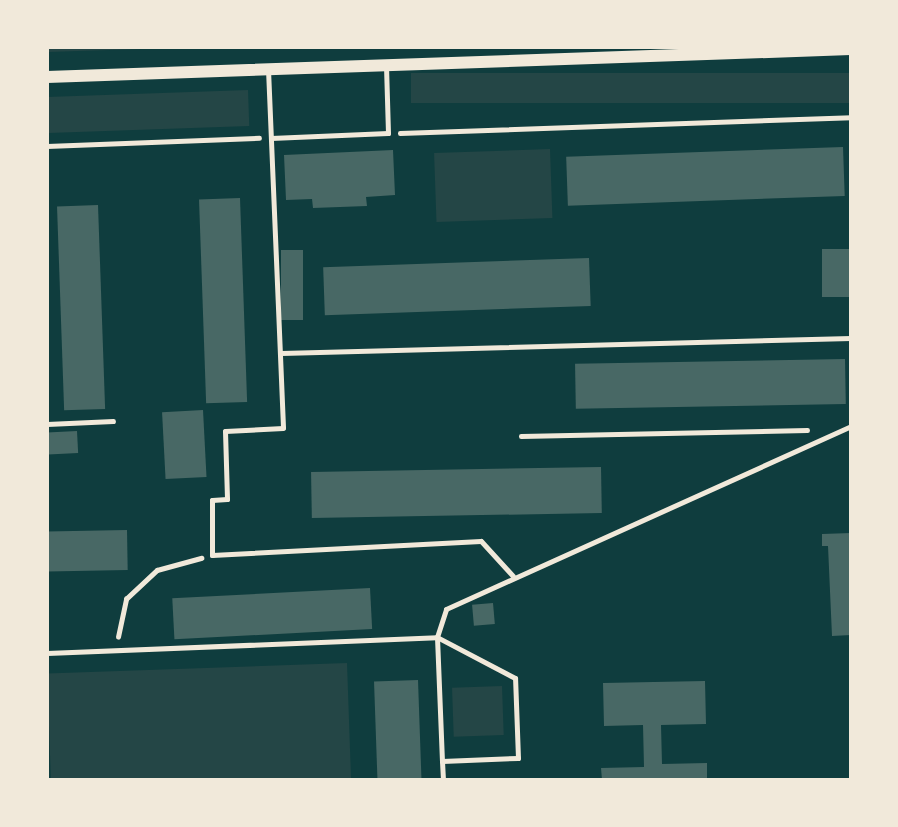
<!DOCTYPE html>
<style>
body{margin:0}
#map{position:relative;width:898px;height:827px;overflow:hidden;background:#0f3d3e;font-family:"IBM Plex Sans",sans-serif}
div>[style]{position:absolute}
.green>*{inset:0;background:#244646;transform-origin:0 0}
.building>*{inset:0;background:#486865;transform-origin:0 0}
.path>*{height:4.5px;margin:-2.25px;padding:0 2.25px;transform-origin:2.25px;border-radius:2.25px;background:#f1e9da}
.service>*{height:5px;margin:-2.5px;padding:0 2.5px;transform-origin:2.5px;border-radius:2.5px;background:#f1e9da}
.tertiary>*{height:12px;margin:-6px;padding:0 6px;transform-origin:6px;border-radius:6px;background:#f1e9da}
span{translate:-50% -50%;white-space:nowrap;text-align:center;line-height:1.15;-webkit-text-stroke:5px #f1e9da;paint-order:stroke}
.frame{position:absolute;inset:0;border:49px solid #f1e9da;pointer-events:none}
</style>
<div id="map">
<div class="green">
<i style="clip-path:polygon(47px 47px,204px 47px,47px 52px)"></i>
<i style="left:851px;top:73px;width:30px;height:440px;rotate:90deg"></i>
<i style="left:248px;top:90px;width:36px;height:201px;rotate:88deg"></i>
<i style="left:550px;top:149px;width:69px;height:116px;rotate:88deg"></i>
<i style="left:347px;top:663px;width:117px;height:300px;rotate:88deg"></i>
<i style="left:502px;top:686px;width:49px;height:50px;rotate:88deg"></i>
</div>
<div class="building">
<i style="left:843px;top:147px;width:49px;height:277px;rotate:88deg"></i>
<i style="clip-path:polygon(393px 150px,395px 195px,366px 197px,367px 206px,313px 208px,312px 199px,286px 200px,284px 155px)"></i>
<i style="left:240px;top:198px;width:204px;height:41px;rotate:88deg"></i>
<i style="left:98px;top:205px;width:204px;height:41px;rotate:88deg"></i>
<i style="left:851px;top:249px;width:48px;height:29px;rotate:90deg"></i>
<i style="left:281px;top:250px;width:22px;height:70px"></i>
<i style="left:589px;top:258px;width:48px;height:266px;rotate:88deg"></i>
<i style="left:845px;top:359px;width:45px;height:270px;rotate:89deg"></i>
<i style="left:203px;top:410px;width:67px;height:41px;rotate:87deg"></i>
<i style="left:77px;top:431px;width:22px;height:30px;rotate:87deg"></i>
<i style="left:601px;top:467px;width:46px;height:290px;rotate:89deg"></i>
<i style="left:127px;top:530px;width:40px;height:80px;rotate:89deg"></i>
<i style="clip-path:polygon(851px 533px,851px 635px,832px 636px,828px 546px,822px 546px,822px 534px)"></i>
<i style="left:370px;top:588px;width:41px;height:198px;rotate:87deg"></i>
<i style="left:493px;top:603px;width:21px;height:21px;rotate:85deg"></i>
<i style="left:418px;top:680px;width:100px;height:44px;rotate:88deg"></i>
<i style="clip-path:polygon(705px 681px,706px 724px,661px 725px,662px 764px,707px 763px,707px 780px,602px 780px,601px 768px,644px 767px,643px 725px,604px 726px,603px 683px)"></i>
</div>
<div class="path">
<i style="left:400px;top:133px;width:451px;rotate:-2deg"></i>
<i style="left:47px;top:146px;width:212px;rotate:-2.2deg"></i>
<i style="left:521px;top:436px;width:286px;rotate:-1.2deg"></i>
<i style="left:118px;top:637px;width:39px;rotate:-78deg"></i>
<i style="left:126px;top:599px;width:42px;rotate:-43.1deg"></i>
<i style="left:157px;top:570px;width:46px;rotate:-15.3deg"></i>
</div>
<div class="service">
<i style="left:268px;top:69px;width:359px;rotate:87.6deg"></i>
<i style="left:283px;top:428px;width:58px;rotate:177deg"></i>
<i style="left:225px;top:431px;width:68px;rotate:88.3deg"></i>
<i style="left:227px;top:499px;width:15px;rotate:176deg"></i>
<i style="left:212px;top:500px;width:55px;rotate:90deg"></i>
<i style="left:212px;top:555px;width:269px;rotate:-3deg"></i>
<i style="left:481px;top:541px;width:47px;rotate:47.6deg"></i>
<i style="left:271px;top:138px;width:117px;rotate:-2.4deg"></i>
<i style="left:388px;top:133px;width:68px;rotate:-91.7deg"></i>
<i style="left:281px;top:353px;width:570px;rotate:-1.51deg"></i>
<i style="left:47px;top:424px;width:66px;rotate:-2.6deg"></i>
<i style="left:47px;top:653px;width:390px;rotate:-2.3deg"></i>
<i style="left:437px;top:637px;width:29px;rotate:-72deg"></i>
<i style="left:446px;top:609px;width:444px;rotate:-24.3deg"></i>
<i style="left:442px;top:761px;width:76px;rotate:-2.3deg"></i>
<i style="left:518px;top:758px;width:80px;rotate:-92.1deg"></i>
<i style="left:515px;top:678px;width:88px;rotate:-152.3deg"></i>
<i style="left:437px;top:637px;width:124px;rotate:87.7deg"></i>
<i style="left:442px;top:761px;width:19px;rotate:87deg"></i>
</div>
<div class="tertiary">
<i style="left:47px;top:77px;width:804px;rotate:-1.99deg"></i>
</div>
<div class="frame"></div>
</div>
